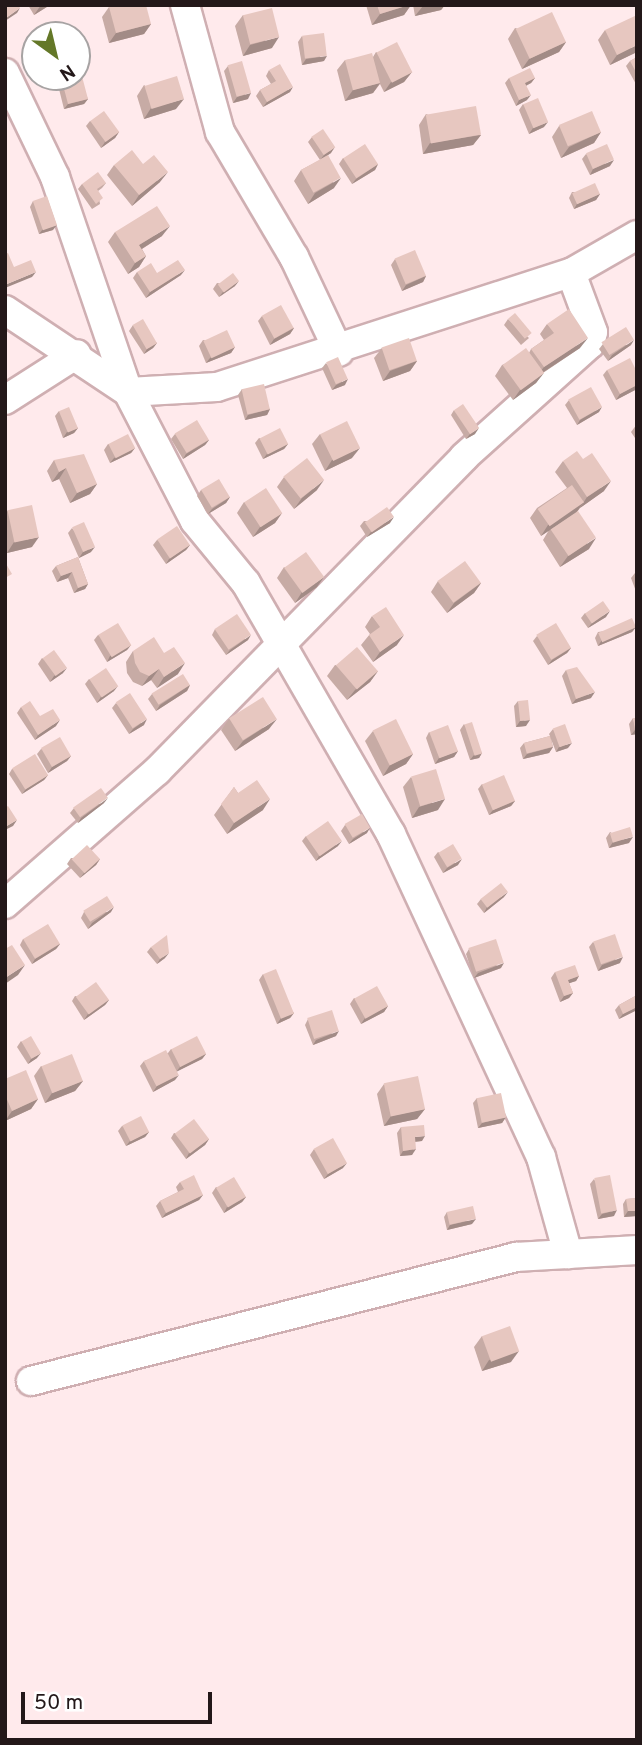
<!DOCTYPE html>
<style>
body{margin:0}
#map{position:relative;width:642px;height:1745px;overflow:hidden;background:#ffeaec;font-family:Overpass,sans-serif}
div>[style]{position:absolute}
.roads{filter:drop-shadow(2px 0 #cfafb2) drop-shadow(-2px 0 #cfafb2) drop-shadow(0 2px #cfafb2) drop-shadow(0 -2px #cfafb2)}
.minor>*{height:28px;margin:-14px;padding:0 14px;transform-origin:14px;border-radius:14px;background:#fff}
.wall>*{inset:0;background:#c7aba5}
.shaded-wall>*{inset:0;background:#a28b86}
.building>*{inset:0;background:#e7c7c0;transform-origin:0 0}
span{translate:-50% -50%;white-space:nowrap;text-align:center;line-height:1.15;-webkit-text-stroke:5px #fff;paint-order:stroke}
.frame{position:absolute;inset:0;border:7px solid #231819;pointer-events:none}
.north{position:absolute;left:21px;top:21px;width:70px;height:70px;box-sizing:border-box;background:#fff;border:2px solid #a7a3a3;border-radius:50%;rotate:146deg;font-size:19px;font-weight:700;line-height:28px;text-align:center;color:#231819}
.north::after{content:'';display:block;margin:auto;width:24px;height:32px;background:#647828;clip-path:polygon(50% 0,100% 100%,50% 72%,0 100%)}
.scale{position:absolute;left:21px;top:1692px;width:191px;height:32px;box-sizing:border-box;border:4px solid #231819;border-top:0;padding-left:9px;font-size:21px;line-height:24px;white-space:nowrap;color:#231819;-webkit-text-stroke:5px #fff;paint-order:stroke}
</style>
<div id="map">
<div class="roads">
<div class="minor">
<i style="left:185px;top:5px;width:132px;rotate:74.6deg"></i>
<i style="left:220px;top:132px;width:145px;rotate:59.4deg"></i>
<i style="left:294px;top:257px;width:105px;rotate:64.7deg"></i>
<i style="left:5px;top:73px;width:115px;rotate:64.3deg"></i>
<i style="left:55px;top:177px;width:227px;rotate:71.2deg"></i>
<i style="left:128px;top:392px;width:145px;rotate:62.6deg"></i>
<i style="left:195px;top:521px;width:80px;rotate:50.6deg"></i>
<i style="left:246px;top:583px;width:290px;rotate:60deg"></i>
<i style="left:391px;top:834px;width:356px;rotate:65.1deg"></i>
<i style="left:541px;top:1157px;width:101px;rotate:74.4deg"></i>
<i style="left:5px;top:310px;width:148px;rotate:33.7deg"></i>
<i style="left:128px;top:392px;width:89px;rotate:-3.2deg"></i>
<i style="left:217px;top:387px;width:372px;rotate:-17.9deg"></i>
<i style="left:571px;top:273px;width:76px;rotate:-29.9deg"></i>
<i style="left:5px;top:400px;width:85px;rotate:-32.6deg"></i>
<i style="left:5px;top:904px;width:202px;rotate:-41.2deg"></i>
<i style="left:157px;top:771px;width:439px;rotate:-45.6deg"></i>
<i style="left:464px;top:457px;width:169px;rotate:-41.9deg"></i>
<i style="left:590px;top:344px;width:12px;rotate:-76deg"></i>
<i style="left:593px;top:332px;width:63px;rotate:-110.4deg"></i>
<i style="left:31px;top:1381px;width:501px;rotate:-14.34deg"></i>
<i style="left:516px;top:1257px;width:121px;rotate:-3.3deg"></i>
</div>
</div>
<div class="wall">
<i style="clip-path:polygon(28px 5px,50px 5px,34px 15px)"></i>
<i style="clip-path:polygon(366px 5px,411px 5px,404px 15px,372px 25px)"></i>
<i style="clip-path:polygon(413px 5px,445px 5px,441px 10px,415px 16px)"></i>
<i style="clip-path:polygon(109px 7px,151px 24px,144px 34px,109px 43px,102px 17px)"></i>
<i style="clip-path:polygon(243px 15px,272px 48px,243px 56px,235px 26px)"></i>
<i style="clip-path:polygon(515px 28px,566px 42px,559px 52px,522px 69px,508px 39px)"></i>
<i style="clip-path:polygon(605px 30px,637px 52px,610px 65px,598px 40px)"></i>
<i style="clip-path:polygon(302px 36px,324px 61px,302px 65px,298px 42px)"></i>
<i style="clip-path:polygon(35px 39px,35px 67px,31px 68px,23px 48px,26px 43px)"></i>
<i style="clip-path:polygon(376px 52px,412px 72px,404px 82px,384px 92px,380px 84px,373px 93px,345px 101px,337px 70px,345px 60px,373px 57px)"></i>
<i style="clip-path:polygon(637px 57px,637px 86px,626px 66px,630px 61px)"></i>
<i style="clip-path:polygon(228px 66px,248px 99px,233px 103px,224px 71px)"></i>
<i style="clip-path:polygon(269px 70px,290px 92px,263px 107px,256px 96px,260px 90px,271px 84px,266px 76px)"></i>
<i style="clip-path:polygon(56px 77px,77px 77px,88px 99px,84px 104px,64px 109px)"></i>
<i style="clip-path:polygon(509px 78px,535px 78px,531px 83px,526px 86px,527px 100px,516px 106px,505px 83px)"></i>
<i style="clip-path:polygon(144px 85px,176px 109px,144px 119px,137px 96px)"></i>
<i style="clip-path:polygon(523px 104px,544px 127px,529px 134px,519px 110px)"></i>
<i style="clip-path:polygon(426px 114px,481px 135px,473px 145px,423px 154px,419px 125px)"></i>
<i style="clip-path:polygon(90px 121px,119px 132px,115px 138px,101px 148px,86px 126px)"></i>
<i style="clip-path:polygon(559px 126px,601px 132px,594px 143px,561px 158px,552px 137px)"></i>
<i style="clip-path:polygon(312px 137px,331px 153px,328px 155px,334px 188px,308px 204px,294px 181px,301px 170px,320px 160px,308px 142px)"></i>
<i style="clip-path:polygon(586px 154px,610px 166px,590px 175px,582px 159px)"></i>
<i style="clip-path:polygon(343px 158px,378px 164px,375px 170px,352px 184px,339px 164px)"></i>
<i style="clip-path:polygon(114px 165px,160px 182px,132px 206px,107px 175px)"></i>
<i style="clip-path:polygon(106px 183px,102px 188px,98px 191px,100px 204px,92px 209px,78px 189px,82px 184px)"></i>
<i style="clip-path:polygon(572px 192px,600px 194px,596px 200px,574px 209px,569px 198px)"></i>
<i style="clip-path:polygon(33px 201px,53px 230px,39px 234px,30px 207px)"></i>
<i style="clip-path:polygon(115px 232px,162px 236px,142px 249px,146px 256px,139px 267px,128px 274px,108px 242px)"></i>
<i style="clip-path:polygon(395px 259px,426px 276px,423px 282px,402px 291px,391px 265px)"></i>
<i style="clip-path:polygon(137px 272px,157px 273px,181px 275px,146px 298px,133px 278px)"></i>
<i style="clip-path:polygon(217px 283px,235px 286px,219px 297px,213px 289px)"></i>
<i style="clip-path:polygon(262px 316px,294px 328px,290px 334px,270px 345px,258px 321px)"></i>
<i style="clip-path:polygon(508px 319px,529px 338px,521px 345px,504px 325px)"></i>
<i style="clip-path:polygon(547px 324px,580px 348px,543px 373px,536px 383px,513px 400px,495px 376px,502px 365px,529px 353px,531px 349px,544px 340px,540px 334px)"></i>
<i style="clip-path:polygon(133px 325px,157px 343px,153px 348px,144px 354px,129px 331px)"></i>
<i style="clip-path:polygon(203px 340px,235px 347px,231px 353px,206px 363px,199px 346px)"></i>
<i style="clip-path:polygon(603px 344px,631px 345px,608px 361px,599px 349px)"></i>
<i style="clip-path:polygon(382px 348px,417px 361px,410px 371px,383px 381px,374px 358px)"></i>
<i style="clip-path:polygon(326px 363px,345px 385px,332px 390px,322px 368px)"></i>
<i style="clip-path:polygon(607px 370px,637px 372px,637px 389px,616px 400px,603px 375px)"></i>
<i style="clip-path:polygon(242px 389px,270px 409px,267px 415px,245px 420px,238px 395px)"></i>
<i style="clip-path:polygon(569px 400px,599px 412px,577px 425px,565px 405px)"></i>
<i style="clip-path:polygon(454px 410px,475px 434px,466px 439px,451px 415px)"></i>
<i style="clip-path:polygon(59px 411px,78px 428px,74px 433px,63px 438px,55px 416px)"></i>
<i style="clip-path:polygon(637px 424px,637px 441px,631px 432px)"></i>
<i style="clip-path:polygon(175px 434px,209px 440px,205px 445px,183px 459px,171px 439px)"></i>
<i style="clip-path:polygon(320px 434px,352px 458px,325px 471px,312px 444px)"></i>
<i style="clip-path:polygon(259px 438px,288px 444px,284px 449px,263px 459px,255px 443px)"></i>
<i style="clip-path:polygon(108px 444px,135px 448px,131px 453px,110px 463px,104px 450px)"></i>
<i style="clip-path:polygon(54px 460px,97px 484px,90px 494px,70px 503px,59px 479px,52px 482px,47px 471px)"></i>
<i style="clip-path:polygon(563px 461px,604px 491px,580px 508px,577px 512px,589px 549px,560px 567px,543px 540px,549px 530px,541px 536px,530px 518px,537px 508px,567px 488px,555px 472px)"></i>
<i style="clip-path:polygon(284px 477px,317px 490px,294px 509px,277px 487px)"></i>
<i style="clip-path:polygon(201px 490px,230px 497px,226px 503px,208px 514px,197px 496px)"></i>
<i style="clip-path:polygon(244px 502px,282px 513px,275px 523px,253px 537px,237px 513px)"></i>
<i style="clip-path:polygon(7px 510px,32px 547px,7px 553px,5px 545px,5px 513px)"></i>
<i style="clip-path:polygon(364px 521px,390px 523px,367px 537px,360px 526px)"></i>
<i style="clip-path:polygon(72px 528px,91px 552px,79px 558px,68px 533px)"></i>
<i style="clip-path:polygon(157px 540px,190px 545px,186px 550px,166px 564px,153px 545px)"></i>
<i style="clip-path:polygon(78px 557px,88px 584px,85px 589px,74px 593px,68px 578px,57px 582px,52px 571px,56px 566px)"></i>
<i style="clip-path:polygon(284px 567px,317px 587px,295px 603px,277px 578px)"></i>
<i style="clip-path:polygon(637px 572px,637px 594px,631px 578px,635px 573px)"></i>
<i style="clip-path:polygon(438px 581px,481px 583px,474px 593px,447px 613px,431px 592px)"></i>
<i style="clip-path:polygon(585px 613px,606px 617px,588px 628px,581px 618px)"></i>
<i style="clip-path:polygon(372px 616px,397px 645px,373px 662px,361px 645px,370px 634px,365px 627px)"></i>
<i style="clip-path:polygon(636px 627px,632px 632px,598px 646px,595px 638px,598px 632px)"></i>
<i style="clip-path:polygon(215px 629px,248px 640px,226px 655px,212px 635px)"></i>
<i style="clip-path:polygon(98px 635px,131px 645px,127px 650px,107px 662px,94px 640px)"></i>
<i style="clip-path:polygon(537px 636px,571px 648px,567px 653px,548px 665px,533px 641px)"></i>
<i style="clip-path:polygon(133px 651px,178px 674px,157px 688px,151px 680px,142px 686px,133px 682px,127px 673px,126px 662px)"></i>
<i style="clip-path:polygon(42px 658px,63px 673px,50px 682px,38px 664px)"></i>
<i style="clip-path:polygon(335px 665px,378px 671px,370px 682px,347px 700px,327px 676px)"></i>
<i style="clip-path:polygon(566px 670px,591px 698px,572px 704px,562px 676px)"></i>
<i style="clip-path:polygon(89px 679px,114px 691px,97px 703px,85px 684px)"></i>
<i style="clip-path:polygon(190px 685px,187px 691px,156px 711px,148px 699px,152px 694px)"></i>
<i style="clip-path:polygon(518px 701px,526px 726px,516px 727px,514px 706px)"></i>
<i style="clip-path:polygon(116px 703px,144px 725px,129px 734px,112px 708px)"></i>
<i style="clip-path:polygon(21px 707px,56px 726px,35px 740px,17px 713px)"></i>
<i style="clip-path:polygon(633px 718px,637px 734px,631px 735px,629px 724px)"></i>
<i style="clip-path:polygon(229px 719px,269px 729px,235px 751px,221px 730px)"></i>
<i style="clip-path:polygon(464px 724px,482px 753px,479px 758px,470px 760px,460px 730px)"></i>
<i style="clip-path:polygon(553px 729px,568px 748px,556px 752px,551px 739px,553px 747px,549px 753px,523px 759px,520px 748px,524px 743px,550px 736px,549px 734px)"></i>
<i style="clip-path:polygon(373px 731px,413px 754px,406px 764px,383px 776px,365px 741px)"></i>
<i style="clip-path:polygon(429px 732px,458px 751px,454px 757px,435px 764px,426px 738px)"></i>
<i style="clip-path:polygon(41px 749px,71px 756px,67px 761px,48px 773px,37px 754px)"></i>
<i style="clip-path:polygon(12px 769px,48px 775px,44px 780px,22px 794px,9px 774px)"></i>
<i style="clip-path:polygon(411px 777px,438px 810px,412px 818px,403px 787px)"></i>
<i style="clip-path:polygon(482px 784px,515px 801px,511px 806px,489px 815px,478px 789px)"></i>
<i style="clip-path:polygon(234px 787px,238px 793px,263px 810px,227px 834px,214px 815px)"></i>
<i style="clip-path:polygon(104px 803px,78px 823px,70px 813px,74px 808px)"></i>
<i style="clip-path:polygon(345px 825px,367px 833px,349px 844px,341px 831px)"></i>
<i style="clip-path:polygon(610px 832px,629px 843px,609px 848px,606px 838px)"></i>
<i style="clip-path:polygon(306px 836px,338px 846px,316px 861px,302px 841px)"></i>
<i style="clip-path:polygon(438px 852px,458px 865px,443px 873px,434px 857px)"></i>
<i style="clip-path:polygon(71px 858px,100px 859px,96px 865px,80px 878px,67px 864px)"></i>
<i style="clip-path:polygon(504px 897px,484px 913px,477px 904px,481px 899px)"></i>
<i style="clip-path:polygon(84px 912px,111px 912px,88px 929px,81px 918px)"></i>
<i style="clip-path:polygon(23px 939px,60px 944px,56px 949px,32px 964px,20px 945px)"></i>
<i style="clip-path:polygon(593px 942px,620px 963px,598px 971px,589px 947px)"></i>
<i style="clip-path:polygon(151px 947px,165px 958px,157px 964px,147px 952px)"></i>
<i style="clip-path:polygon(469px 949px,501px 968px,474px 978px,466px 954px)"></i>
<i style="clip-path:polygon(555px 972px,579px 976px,576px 981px,569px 983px,573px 993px,569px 998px,560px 1002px,551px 978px)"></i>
<i style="clip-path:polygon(263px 974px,294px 1013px,290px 1018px,277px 1024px,259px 980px)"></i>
<i style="clip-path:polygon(637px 995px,637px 1010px,619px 1019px,615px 1010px,619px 1005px)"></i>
<i style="clip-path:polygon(75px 996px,109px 1000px,105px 1005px,84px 1020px,72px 1001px)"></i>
<i style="clip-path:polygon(354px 998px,388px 1006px,384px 1012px,361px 1024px,350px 1004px)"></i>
<i style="clip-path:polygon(308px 1019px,336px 1036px,313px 1045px,305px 1025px)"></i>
<i style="clip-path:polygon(21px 1041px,37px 1058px,28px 1064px,17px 1047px)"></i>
<i style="clip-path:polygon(171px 1049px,206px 1054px,202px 1059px,177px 1071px,175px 1080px,153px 1092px,140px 1066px,144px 1061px,168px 1053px)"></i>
<i style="clip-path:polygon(41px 1066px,83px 1081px,75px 1091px,45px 1103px,34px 1076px)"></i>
<i style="clip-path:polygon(5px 1079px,38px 1099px,31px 1109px,5px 1121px)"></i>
<i style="clip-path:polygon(384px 1084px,425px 1109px,417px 1119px,384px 1126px,377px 1094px)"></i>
<i style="clip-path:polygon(477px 1098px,506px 1117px,502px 1123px,478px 1128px,473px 1103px)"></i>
<i style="clip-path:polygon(122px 1126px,149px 1132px,145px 1137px,126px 1146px,118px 1131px)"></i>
<i style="clip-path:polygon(401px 1127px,422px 1141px,415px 1142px,412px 1155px,400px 1156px,397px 1133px)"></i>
<i style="clip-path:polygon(174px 1133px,209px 1139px,205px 1145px,186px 1159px,171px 1138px)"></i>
<i style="clip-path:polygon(314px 1149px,343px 1168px,324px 1179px,310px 1155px)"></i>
<i style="clip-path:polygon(594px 1179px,614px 1216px,598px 1219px,590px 1184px)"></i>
<i style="clip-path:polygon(180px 1182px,203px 1195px,199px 1200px,162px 1218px,156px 1206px,160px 1201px,178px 1192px,176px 1187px)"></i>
<i style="clip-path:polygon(216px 1187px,246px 1197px,242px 1202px,224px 1213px,212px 1193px)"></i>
<i style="clip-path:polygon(637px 1198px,637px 1216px,624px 1217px,623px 1204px,626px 1199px)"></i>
<i style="clip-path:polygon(447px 1212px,472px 1224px,447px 1230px,444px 1217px)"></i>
<i style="clip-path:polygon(482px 1336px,511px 1362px,482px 1371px,474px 1347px)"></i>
</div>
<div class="shaded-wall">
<i style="clip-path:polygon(41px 5px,50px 5px,34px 15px)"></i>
<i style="clip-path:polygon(409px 5px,411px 5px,404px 15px,372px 25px,380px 14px)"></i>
<i style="clip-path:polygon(445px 5px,441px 10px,415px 16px,423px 6px)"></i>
<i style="clip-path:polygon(20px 8px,17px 13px,5px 21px,6px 18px)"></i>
<i style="clip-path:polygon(151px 24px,144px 34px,109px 43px,116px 33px)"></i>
<i style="clip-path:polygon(279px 37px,272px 48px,243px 56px,250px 45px)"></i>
<i style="clip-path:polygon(566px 42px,559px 52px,522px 69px,529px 59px)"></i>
<i style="clip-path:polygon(637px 45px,637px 52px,610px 65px,617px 55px)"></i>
<i style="clip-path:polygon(327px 56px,324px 61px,302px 65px,306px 59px)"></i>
<i style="clip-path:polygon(412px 72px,404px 82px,384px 92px,391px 82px)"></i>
<i style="clip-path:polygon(535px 78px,531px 83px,521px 88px,525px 83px)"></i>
<i style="clip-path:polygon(380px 83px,373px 93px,345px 101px,353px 90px)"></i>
<i style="clip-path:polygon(293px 87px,290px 92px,263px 107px,267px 102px)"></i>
<i style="clip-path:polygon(251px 93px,248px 99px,233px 103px,237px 97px)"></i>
<i style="clip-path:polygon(531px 95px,527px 100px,516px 106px,519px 100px)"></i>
<i style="clip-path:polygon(88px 99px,84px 104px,64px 109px,68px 104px)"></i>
<i style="clip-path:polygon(184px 99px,176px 109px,144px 119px,151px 108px)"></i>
<i style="clip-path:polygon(548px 122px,544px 127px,529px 134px,533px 128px)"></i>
<i style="clip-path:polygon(119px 132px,115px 138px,101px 148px,105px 142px)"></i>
<i style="clip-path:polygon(601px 132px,594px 143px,561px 158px,569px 147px)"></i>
<i style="clip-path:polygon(481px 135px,473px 145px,423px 154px,430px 143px)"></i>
<i style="clip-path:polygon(335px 147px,331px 153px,320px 160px,324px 155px)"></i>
<i style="clip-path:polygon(614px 160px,610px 166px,590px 175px,593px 169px)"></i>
<i style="clip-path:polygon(378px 164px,375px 170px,352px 184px,356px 179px)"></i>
<i style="clip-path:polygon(168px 172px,160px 182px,132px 206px,139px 195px)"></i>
<i style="clip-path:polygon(341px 178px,334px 188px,308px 204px,315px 193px)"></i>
<i style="clip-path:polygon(600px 194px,596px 200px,574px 209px,577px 204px)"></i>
<i style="clip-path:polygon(57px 225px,53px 230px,39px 234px,43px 229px)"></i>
<i style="clip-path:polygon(170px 226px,162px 236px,132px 255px,139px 245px)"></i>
<i style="clip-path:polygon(146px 256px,139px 267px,128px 274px,135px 263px)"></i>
<i style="clip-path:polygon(185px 270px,181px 275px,146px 298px,150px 292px)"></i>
<i style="clip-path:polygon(36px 272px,32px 277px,5px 288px,7px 284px)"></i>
<i style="clip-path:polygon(426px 276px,423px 282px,402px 291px,406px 285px)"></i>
<i style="clip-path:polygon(239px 281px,235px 286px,219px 297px,223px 292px)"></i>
<i style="clip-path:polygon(294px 328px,290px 334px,270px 345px,274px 339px)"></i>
<i style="clip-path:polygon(588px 338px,580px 348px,536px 377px,544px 367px)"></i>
<i style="clip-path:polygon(634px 340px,631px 345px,608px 361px,612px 355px)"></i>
<i style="clip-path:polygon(157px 343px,153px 348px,144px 354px,147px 349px)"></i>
<i style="clip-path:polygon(235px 347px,231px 353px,206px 363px,210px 358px)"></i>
<i style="clip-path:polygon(417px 361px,410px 371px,383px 381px,390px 371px)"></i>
<i style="clip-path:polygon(544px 373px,536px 383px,513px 400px,520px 390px)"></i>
<i style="clip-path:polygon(348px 379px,345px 385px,332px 390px,336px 385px)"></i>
<i style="clip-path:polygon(637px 385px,637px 389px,616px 400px,620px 394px)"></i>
<i style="clip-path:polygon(602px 407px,599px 412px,577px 425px,580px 420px)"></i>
<i style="clip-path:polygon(270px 409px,267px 415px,245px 420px,248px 415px)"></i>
<i style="clip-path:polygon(78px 428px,74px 433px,63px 438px,67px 432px)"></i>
<i style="clip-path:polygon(479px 428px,475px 434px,466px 439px,470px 434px)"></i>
<i style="clip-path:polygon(209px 440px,205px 445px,183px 459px,186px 454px)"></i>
<i style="clip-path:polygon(288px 444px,284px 449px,263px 459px,267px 454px)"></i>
<i style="clip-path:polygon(135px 448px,131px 453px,110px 463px,114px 458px)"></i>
<i style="clip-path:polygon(360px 448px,352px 458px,325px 471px,332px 460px)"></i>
<i style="clip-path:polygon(66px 468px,59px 479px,52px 482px,59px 472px)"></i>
<i style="clip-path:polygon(324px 480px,317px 490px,294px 509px,302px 498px)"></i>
<i style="clip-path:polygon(611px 481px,604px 491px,580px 508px,587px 497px)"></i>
<i style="clip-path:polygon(97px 484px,90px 494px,70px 503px,77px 493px)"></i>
<i style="clip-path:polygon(230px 497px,226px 503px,208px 514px,212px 509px)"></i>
<i style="clip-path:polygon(584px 502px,576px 513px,541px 536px,548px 525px)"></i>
<i style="clip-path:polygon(282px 513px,275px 523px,253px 537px,260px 527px)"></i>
<i style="clip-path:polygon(394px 517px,390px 523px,367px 537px,371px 532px)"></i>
<i style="clip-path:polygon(39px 537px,32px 547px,7px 553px,14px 542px)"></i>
<i style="clip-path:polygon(596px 538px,589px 549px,560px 567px,568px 556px)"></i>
<i style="clip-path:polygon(190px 545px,186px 550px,166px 564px,169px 559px)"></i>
<i style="clip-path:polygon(95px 547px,91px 552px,79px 558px,83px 552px)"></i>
<i style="clip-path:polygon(72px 572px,68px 578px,57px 582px,61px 576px)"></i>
<i style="clip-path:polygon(324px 577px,317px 587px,295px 603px,302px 592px)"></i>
<i style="clip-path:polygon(481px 583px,474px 593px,447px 613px,454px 603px)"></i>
<i style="clip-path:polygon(88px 584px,85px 589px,74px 593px,78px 588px)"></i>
<i style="clip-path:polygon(610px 611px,606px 617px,588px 628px,592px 623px)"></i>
<i style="clip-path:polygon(636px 627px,632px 632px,598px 646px,602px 640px)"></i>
<i style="clip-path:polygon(251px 635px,248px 640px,226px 655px,230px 650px)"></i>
<i style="clip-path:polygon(404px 635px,397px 645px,373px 662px,380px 652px)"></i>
<i style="clip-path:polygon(131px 645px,127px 650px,107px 662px,110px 656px)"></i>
<i style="clip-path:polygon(571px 648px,567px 653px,548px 665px,552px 660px)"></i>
<i style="clip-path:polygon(185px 663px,178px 674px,157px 688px,164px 677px)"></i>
<i style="clip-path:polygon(67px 668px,63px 673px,50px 682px,54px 676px)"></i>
<i style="clip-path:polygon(159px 669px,151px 680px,142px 686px,149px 676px)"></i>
<i style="clip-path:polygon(378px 671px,370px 682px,347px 700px,355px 690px)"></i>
<i style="clip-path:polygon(190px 685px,187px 691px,156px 711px,160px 705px)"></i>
<i style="clip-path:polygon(118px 686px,114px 691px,97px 703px,101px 697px)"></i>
<i style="clip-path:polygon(595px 692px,591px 698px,572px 704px,576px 699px)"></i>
<i style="clip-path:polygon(147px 719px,144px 725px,129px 734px,133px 729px)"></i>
<i style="clip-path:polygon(277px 719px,269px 729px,235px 751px,243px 741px)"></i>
<i style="clip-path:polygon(60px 720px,56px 726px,35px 740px,38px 735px)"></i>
<i style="clip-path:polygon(530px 720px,526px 726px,516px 727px,520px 721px)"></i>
<i style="clip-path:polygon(637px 729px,637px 734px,631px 735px,635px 730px)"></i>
<i style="clip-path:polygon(572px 743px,568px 748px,556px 752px,559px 747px)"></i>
<i style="clip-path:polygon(553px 747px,549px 753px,523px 759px,527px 754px)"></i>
<i style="clip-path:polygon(458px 751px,454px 757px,435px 764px,439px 758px)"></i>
<i style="clip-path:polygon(482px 753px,479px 758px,470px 760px,474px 755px)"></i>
<i style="clip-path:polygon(413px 754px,406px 764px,383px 776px,390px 765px)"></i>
<i style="clip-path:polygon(71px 756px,67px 761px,48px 773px,52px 767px)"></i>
<i style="clip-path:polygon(48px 775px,44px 780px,22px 794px,26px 789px)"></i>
<i style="clip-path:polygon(108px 798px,104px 803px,78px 823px,81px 818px)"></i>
<i style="clip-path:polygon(270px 799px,263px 810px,227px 834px,234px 823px)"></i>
<i style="clip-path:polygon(445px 799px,438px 810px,412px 818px,419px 807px)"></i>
<i style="clip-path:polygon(515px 801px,511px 806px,489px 815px,493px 810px)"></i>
<i style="clip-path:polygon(17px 820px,13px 826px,5px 830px,5px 827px)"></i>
<i style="clip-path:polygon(370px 828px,367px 833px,349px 844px,353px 839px)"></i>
<i style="clip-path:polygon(633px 837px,629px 843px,609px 848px,613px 842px)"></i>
<i style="clip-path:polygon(342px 841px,338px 846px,316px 861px,319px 856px)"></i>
<i style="clip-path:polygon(100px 859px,96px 865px,80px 878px,84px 873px)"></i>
<i style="clip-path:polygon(462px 859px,458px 865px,443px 873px,447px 868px)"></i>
<i style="clip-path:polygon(508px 892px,504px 897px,484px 913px,487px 907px)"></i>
<i style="clip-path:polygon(114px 907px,111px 912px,88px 929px,92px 923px)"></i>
<i style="clip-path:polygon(60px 944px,56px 949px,32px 964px,35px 959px)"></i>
<i style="clip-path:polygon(169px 953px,165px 958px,157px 964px,160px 959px)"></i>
<i style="clip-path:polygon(623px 957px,620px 963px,598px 971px,602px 965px)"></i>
<i style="clip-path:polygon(504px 963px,501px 968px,474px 978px,478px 973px)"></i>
<i style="clip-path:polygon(25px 965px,18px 975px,5px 984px,5px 978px)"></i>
<i style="clip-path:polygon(579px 976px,576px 981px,564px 985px,568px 980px)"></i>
<i style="clip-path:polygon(573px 993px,569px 998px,560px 1002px,564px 996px)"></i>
<i style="clip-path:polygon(109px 1000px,105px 1005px,84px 1020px,88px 1014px)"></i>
<i style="clip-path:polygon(388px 1006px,384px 1012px,361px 1024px,365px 1018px)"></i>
<i style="clip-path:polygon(637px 1007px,637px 1010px,619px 1019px,623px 1014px)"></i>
<i style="clip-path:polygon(294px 1013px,290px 1018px,277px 1024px,281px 1018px)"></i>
<i style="clip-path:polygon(339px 1031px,336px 1036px,313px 1045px,316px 1040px)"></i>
<i style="clip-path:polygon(41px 1053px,37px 1058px,28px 1064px,31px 1059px)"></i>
<i style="clip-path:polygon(206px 1054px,202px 1059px,176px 1072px,180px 1067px)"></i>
<i style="clip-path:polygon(179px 1075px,175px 1080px,153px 1092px,157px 1086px)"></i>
<i style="clip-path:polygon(83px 1081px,75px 1091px,45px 1103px,52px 1093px)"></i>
<i style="clip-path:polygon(38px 1099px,31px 1109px,5px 1121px,12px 1111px)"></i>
<i style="clip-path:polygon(425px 1109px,417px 1119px,384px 1126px,391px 1116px)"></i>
<i style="clip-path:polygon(506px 1117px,502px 1123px,478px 1128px,482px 1123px)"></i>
<i style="clip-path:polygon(149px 1132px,145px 1137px,126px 1146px,130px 1141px)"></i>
<i style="clip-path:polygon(425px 1136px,422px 1141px,411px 1142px,415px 1137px)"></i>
<i style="clip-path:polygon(209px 1139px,205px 1145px,186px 1159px,189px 1153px)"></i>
<i style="clip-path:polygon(416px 1149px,412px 1155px,400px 1156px,403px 1151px)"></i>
<i style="clip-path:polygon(347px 1163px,343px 1168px,324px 1179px,328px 1174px)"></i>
<i style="clip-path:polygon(203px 1195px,199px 1200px,162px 1218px,166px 1213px)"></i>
<i style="clip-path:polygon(246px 1197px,242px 1202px,224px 1213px,227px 1207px)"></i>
<i style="clip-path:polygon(617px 1210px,614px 1216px,598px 1219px,602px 1214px)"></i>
<i style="clip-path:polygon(628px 1211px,637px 1211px,637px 1216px,624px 1217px)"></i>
<i style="clip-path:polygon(476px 1219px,472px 1224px,447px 1230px,450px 1225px)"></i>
<i style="clip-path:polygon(519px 1351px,511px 1362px,482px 1371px,489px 1360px)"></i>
</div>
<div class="building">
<i style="clip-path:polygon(5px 5px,18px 5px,20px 8px,6px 18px)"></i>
<i style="clip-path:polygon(115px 5px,146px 5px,151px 24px,116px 33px,109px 7px)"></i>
<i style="clip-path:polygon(377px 5px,409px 5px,380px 14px)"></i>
<i style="left:272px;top:8px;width:30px;height:30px;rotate:76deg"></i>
<i style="left:552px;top:12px;width:33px;height:40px;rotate:65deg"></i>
<i style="clip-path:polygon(637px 15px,637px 45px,617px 55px,605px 30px)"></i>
<i style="left:324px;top:33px;width:23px;height:22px;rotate:83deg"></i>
<i style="clip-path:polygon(35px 39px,35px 63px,26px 43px)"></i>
<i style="left:397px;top:42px;width:34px;height:23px;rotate:63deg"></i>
<i style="left:372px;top:53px;width:31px;height:28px;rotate:75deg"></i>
<i style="clip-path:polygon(637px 57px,637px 74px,630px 61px)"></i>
<i style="left:242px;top:61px;width:33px;height:15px;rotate:74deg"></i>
<i style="clip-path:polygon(280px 64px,293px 87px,267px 102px,260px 90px,276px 81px,269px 70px)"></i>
<i style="clip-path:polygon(77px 65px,79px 65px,88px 99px,68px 104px,61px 77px,77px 77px)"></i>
<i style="clip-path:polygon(530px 68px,535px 78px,525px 83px,531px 95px,519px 100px,509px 78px)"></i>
<i style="left:177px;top:76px;width:24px;height:34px;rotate:73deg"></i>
<i style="left:538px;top:98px;width:26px;height:16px;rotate:67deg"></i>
<i style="left:476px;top:106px;width:29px;height:51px;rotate:80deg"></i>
<i style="left:104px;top:111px;width:26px;height:17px;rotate:54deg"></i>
<i style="left:592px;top:111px;width:23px;height:36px;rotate:67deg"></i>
<i style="left:323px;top:129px;width:22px;height:14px;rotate:56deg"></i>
<i style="left:365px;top:144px;width:24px;height:26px;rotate:57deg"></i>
<i style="left:607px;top:144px;width:17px;height:23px;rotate:66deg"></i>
<i style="clip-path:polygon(132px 150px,143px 164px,154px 155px,168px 172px,139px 195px,114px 165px)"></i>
<i style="left:328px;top:155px;width:26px;height:31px;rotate:61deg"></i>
<i style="clip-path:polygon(98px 172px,106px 183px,97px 189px,103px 198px,96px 204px,82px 184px)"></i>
<i style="left:595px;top:183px;width:12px;height:25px;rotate:66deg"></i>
<i style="left:47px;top:196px;width:31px;height:15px;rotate:71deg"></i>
<i style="clip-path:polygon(157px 206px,170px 226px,139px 245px,146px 256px,135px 263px,115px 232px)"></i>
<i style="left:415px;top:250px;width:28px;height:22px;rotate:67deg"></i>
<i style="clip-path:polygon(8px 253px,14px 267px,31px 260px,36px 272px,7px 284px,5px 278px,5px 254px)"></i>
<i style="clip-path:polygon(178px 260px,185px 270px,150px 292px,137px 272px,151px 263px,157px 273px)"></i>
<i style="left:233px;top:273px;width:10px;height:19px;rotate:53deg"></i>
<i style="left:281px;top:305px;width:26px;height:22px;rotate:61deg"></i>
<i style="clip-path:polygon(569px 309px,588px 338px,544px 367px,531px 349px,554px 333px,547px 324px)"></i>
<i style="left:515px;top:313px;width:26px;height:9px;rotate:50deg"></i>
<i style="left:143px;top:319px;width:28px;height:12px;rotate:60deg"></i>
<i style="left:626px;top:327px;width:15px;height:29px;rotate:58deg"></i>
<i style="left:227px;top:330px;width:19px;height:26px;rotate:65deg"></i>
<i style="left:409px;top:338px;width:24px;height:29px;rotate:71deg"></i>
<i style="left:526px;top:348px;width:31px;height:29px;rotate:54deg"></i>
<i style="left:338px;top:357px;width:24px;height:13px;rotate:66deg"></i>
<i style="clip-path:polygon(630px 358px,637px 372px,637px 385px,620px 394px,607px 370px)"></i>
<i style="left:264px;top:384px;width:26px;height:23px;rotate:77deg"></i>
<i style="left:591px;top:387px;width:23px;height:26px;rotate:61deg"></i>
<i style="left:463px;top:404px;width:29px;height:11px;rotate:56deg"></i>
<i style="left:69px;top:407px;width:23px;height:11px;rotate:67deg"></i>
<i style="left:197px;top:420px;width:23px;height:26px;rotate:59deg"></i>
<i style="left:347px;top:421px;width:30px;height:30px;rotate:64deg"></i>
<i style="left:280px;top:428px;width:18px;height:23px;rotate:63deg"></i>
<i style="left:128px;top:434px;width:16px;height:22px;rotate:63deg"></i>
<i style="clip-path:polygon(577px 451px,583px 459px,592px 453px,611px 481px,587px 497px,563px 461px)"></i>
<i style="clip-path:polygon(84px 454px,97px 484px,77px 493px,66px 468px,59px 472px,54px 460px)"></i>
<i style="left:307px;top:458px;width:28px;height:30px;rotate:52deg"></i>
<i style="left:219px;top:479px;width:21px;height:21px;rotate:59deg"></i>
<i style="left:572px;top:485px;width:21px;height:42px;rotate:55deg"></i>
<i style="left:266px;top:488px;width:30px;height:26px;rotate:57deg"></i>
<i style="left:32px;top:505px;width:33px;height:25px;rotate:78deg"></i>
<i style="left:387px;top:507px;width:12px;height:27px;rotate:55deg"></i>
<i style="left:578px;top:511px;width:32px;height:33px;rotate:56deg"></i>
<i style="left:84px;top:522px;width:27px;height:13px;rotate:66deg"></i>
<i style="left:177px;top:526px;width:23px;height:24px;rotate:56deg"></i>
<i style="left:306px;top:552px;width:31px;height:27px;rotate:54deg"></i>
<i style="clip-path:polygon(78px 557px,88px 584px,78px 588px,72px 572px,61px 576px,56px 566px)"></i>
<i style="left:465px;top:561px;width:27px;height:34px;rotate:54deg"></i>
<i style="clip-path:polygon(5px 562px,12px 574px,5px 578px)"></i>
<i style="left:603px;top:601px;width:12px;height:22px;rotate:55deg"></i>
<i style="clip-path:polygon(386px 607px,404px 635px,380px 652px,369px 635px,380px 627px,372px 616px)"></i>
<i style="left:237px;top:614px;width:25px;height:27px;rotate:56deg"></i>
<i style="left:632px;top:618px;width:10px;height:37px;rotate:66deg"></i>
<i style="left:118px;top:623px;width:26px;height:23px;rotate:59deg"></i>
<i style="left:556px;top:623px;width:29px;height:23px;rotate:59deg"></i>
<i style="clip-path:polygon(154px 637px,164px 653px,174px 647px,185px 663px,164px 677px,159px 669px,149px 676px,140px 672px,135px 663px,133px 651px)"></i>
<i style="left:357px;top:647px;width:32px;height:28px;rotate:49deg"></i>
<i style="left:54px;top:650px;width:22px;height:14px;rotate:54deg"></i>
<i style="clip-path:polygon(577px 667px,595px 692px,576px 699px,566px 670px)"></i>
<i style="left:106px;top:668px;width:22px;height:20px;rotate:56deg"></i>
<i style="left:183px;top:674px;width:13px;height:37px;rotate:58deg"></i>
<i style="left:130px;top:693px;width:31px;height:17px;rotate:57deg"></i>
<i style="left:263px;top:697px;width:26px;height:40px;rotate:58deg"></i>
<i style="left:528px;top:700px;width:20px;height:10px;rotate:84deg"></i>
<i style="clip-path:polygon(30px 701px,40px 716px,53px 709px,60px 720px,38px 735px,21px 707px)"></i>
<i style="clip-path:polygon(633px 718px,637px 718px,637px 729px,635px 730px)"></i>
<i style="left:396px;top:719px;width:39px;height:26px;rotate:64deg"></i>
<i style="left:472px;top:722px;width:33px;height:8px;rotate:72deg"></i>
<i style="left:565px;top:724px;width:20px;height:13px;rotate:70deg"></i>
<i style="left:448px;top:725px;width:28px;height:20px;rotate:69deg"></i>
<i style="left:550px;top:736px;width:11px;height:27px;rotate:75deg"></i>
<i style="left:60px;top:737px;width:22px;height:22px;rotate:60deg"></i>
<i style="left:35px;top:754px;width:25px;height:27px;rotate:58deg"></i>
<i style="left:436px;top:769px;width:31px;height:26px;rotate:73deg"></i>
<i style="left:504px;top:775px;width:28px;height:24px;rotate:67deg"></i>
<i style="clip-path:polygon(257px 780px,270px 799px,234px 823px,221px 804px,234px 787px,238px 793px)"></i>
<i style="left:101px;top:788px;width:12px;height:34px;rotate:55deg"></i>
<i style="clip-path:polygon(8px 806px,17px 820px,5px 827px,5px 808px)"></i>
<i style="left:362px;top:814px;width:16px;height:20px;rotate:60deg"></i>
<i style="left:328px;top:821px;width:24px;height:27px;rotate:55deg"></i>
<i style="left:630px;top:827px;width:10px;height:21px;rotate:73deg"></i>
<i style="left:453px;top:844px;width:17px;height:17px;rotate:59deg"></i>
<i style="left:87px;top:845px;width:19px;height:21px;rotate:47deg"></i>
<i style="left:501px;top:883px;width:11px;height:26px;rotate:52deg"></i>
<i style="left:107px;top:896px;width:13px;height:28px;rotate:58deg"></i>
<i style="left:48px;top:924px;width:23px;height:29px;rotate:59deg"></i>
<i style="left:615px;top:934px;width:24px;height:23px;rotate:71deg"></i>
<i style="clip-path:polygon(167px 935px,169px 953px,160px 959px,151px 947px)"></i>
<i style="left:496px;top:939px;width:25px;height:29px;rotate:72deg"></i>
<i style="clip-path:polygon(12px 945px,25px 965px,5px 978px,5px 949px)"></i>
<i style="clip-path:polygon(575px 965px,579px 976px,568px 980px,573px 993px,564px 996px,555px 972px)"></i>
<i style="left:276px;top:969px;width:48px;height:14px;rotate:68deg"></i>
<i style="left:96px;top:982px;width:22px;height:25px;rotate:54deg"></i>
<i style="left:377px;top:986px;width:23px;height:26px;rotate:61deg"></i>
<i style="clip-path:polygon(637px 995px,637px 1007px,623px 1014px,619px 1005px)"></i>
<i style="left:332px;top:1010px;width:22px;height:26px;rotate:72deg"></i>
<i style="left:31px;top:1036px;width:20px;height:11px;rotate:60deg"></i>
<i style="left:197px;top:1036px;width:20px;height:29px;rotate:63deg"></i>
<i style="left:166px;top:1050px;width:28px;height:25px;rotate:63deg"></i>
<i style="left:72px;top:1054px;width:29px;height:33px;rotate:68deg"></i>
<i style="clip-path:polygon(26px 1070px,38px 1099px,12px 1111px,5px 1095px,5px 1079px)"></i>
<i style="left:418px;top:1076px;width:34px;height:35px;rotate:78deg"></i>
<i style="left:501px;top:1093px;width:25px;height:25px;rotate:78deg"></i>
<i style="left:141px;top:1116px;width:18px;height:21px;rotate:63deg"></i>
<i style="left:194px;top:1119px;width:25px;height:24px;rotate:53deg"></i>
<i style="clip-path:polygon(424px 1125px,425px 1136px,415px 1137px,416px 1149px,403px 1151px,401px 1127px)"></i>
<i style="left:333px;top:1138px;width:29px;height:22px;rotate:61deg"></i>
<i style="clip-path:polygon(194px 1175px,203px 1195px,166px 1213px,160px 1201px,184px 1189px,180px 1182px)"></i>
<i style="left:610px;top:1175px;width:36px;height:16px;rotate:79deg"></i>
<i style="left:234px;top:1177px;width:23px;height:21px;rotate:59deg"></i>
<i style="clip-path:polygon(637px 1198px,637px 1211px,628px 1211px,626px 1199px)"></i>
<i style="left:473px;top:1206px;width:13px;height:27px;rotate:77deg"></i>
<i style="left:510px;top:1326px;width:27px;height:30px;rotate:70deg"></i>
</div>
<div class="frame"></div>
<div class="north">N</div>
<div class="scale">50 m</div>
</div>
